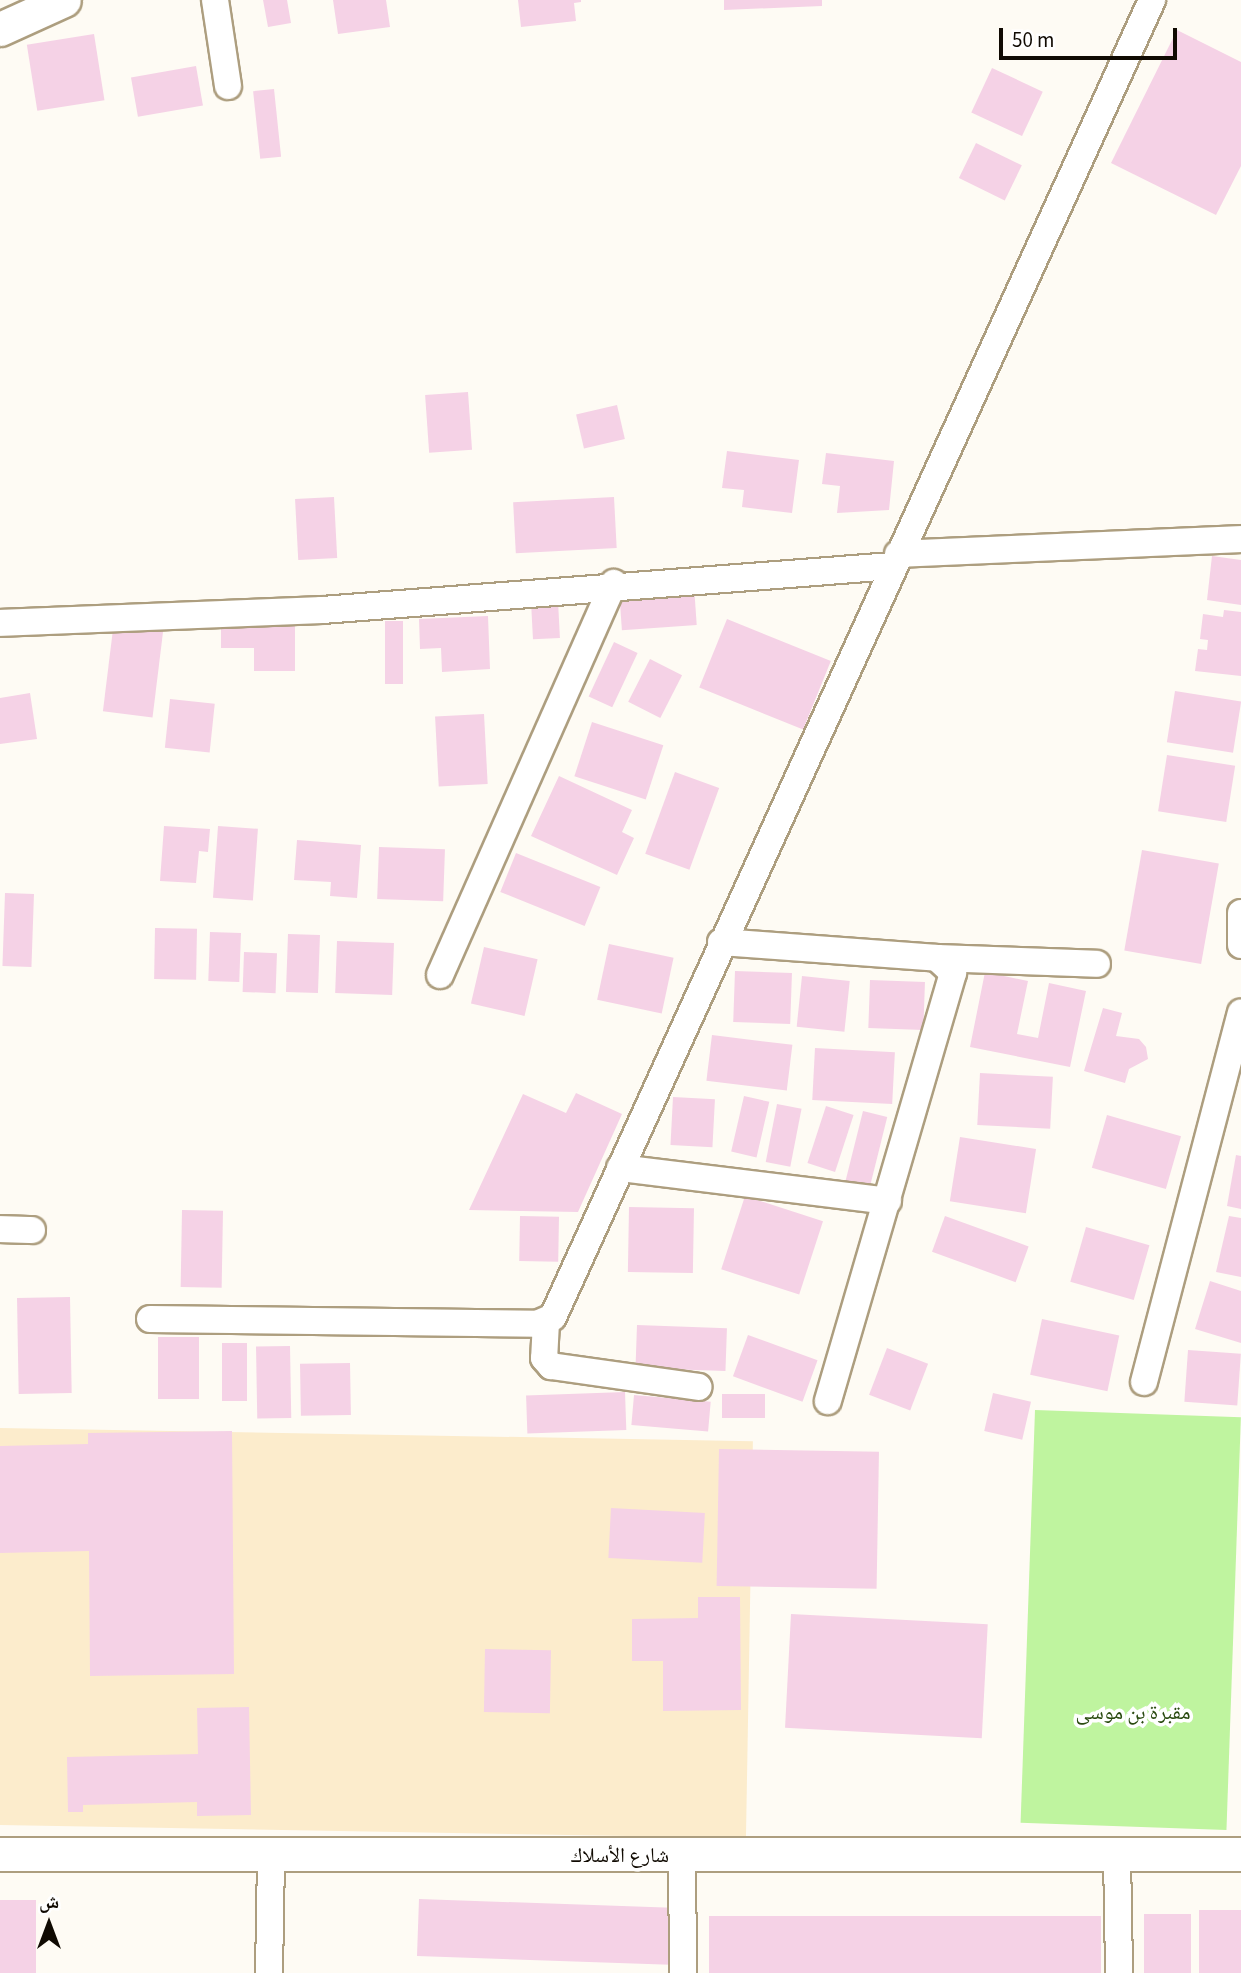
<!DOCTYPE html>
<meta charset="utf-8">
<style>
body{margin:0}
#map{position:relative;width:1241px;height:1973px;overflow:hidden;background:#fefbf4;font-family:"Source Sans 3","Noto Naskh Arabic",sans-serif}
div>[style]{position:absolute}
.built>*{inset:0;background:#fceccc;transform-origin:0 0}
.green>*{inset:0;background:#bff49f;transform-origin:0 0}
.building>*{inset:0;background:#f5d2e6;transform-origin:0 0}
.roads{filter:drop-shadow(2px 0 #ad9e7f) drop-shadow(-2px 0 #ad9e7f) drop-shadow(0 2px #ad9e7f) drop-shadow(0 -2px #ad9e7f)}
.minor>*{height:26px;margin:-13px;padding:0 13px;transform-origin:13px;border-radius:13px;background:#fff}
.tertiary>*{height:33px;margin:-16.5px;padding:0 16.5px;transform-origin:16.5px;border-radius:16.5px;background:#fff}
span{translate:-50% -50%;white-space:nowrap;text-align:center;line-height:1.15;-webkit-text-stroke:7px #fff;paint-order:stroke}
.park-label{font-size:21px;color:#2a4b10}
.street-label{font-size:21px;color:#100a02}
.north{position:absolute;left:14px;top:1889px;width:70px;height:70px;-webkit-text-stroke:5px #fff;paint-order:stroke;rotate:0deg;font-size:19px;font-weight:700;line-height:28px;text-align:center;color:#100a02}
.north::after{content:'';display:block;margin:auto;width:24px;height:32px;background:#100a02;clip-path:polygon(50% 0,100% 100%,50% 72%,0 100%)}
.scale{position:absolute;left:999px;top:28px;width:178px;height:32px;box-sizing:border-box;border:4px solid #100a02;border-top:0;padding-left:9px;font-size:21px;line-height:24px;white-space:nowrap;color:#100a02;-webkit-text-stroke:5px #fff;paint-order:stroke}
</style>
<div id="map">
<div class="built">
<i style="left:0;top:1428px;width:753px;height:397px;rotate:1deg"></i>
</div>
<div class="green">
<i style="left:1035px;top:1410px;width:206px;height:413px;rotate:2deg"></i>
</div>
<div class="building">
<i style="clip-path:polygon(263px 0,287px 0,291px 23px,268px 27px)"></i>
<i style="clip-path:polygon(333px 0,386px 0,390px 27px,338px 34px)"></i>
<i style="clip-path:polygon(518px 0,581px 0,581px 2px,574px 3px,576px 21px,521px 27px)"></i>
<i style="clip-path:polygon(724px 0,822px 0,822px 6px,724px 10px)"></i>
<i style="clip-path:polygon(1177px 30px,1241px 62px,1241px 166px,1216px 215px,1111px 163px)"></i>
<i style="left:94px;top:34px;width:67px;height:68px;rotate:81deg"></i>
<i style="left:196px;top:66px;width:40px;height:66px;rotate:80deg"></i>
<i style="left:992px;top:68px;width:56px;height:49px;rotate:25deg"></i>
<i style="left:274px;top:89px;width:68px;height:21px;rotate:84deg"></i>
<i style="left:976px;top:143px;width:51px;height:39px;rotate:26deg"></i>
<i style="left:468px;top:392px;width:58px;height:43px;rotate:86deg"></i>
<i style="left:617px;top:405px;width:35px;height:42px;rotate:77deg"></i>
<i style="clip-path:polygon(727px 451px,799px 460px,792px 513px,742px 507px,744px 490px,722px 488px)"></i>
<i style="clip-path:polygon(826px 453px,894px 461px,889px 510px,837px 513px,840px 486px,822px 484px)"></i>
<i style="left:334px;top:497px;width:61px;height:39px;rotate:87deg"></i>
<i style="left:614px;top:497px;width:51px;height:101px;rotate:87deg"></i>
<i style="clip-path:polygon(1212px 556px,1241px 560px,1241px 605px,1207px 600px)"></i>
<i style="left:694px;top:586px;width:39px;height:75px;rotate:86deg"></i>
<i style="left:558px;top:601px;width:37px;height:27px;rotate:87deg"></i>
<i style="clip-path:polygon(1224px 610px,1241px 612px,1241px 676px,1195px 671px,1198px 649px,1207px 650px,1208px 640px,1200px 639px,1203px 614px,1223px 617px)"></i>
<i style="clip-path:polygon(488px 616px,490px 669px,442px 672px,441px 648px,420px 649px,419px 619px)"></i>
<i style="left:727px;top:619px;width:112px;height:74px;rotate:22deg"></i>
<i style="left:114px;top:621px;width:50px;height:91px;rotate:7deg"></i>
<i style="left:385px;top:621px;width:18px;height:63px"></i>
<i style="clip-path:polygon(221px 626px,295px 626px,295px 671px,254px 671px,254px 648px,221px 648px)"></i>
<i style="left:614px;top:642px;width:26px;height:60px;rotate:25deg"></i>
<i style="left:650px;top:659px;width:36px;height:48px;rotate:27deg"></i>
<i style="left:1175px;top:691px;width:67px;height:52px;rotate:9deg"></i>
<i style="clip-path:polygon(30px 693px,37px 739px,0 744px,0 698px)"></i>
<i style="left:170px;top:699px;width:45px;height:49px;rotate:6deg"></i>
<i style="left:484px;top:714px;width:70px;height:49px;rotate:87deg"></i>
<i style="left:592px;top:722px;width:75px;height:57px;rotate:18deg"></i>
<i style="left:1167px;top:755px;width:69px;height:57px;rotate:9deg"></i>
<i style="left:675px;top:772px;width:47px;height:87px;rotate:20deg"></i>
<i style="clip-path:polygon(559px 776px,632px 810px,622px 832px,634px 838px,617px 875px,531px 836px)"></i>
<i style="clip-path:polygon(164px 826px,210px 829px,208px 852px,199px 851px,196px 883px,160px 881px)"></i>
<i style="left:218px;top:826px;width:40px;height:72px;rotate:4deg"></i>
<i style="clip-path:polygon(297px 840px,361px 845px,357px 898px,330px 896px,331px 882px,294px 880px)"></i>
<i style="left:379px;top:847px;width:66px;height:52px;rotate:2deg"></i>
<i style="left:1142px;top:850px;width:78px;height:102px;rotate:10deg"></i>
<i style="left:516px;top:853px;width:91px;height:42px;rotate:22deg"></i>
<i style="left:5px;top:893px;width:29px;height:73px;rotate:2deg"></i>
<i style="left:155px;top:928px;width:42px;height:51px;rotate:1deg"></i>
<i style="left:210px;top:932px;width:31px;height:49px;rotate:2deg"></i>
<i style="left:288px;top:934px;width:32px;height:58px;rotate:2deg"></i>
<i style="left:337px;top:941px;width:57px;height:52px;rotate:2deg"></i>
<i style="left:609px;top:944px;width:66px;height:57px;rotate:12deg"></i>
<i style="left:484px;top:947px;width:55px;height:58px;rotate:13deg"></i>
<i style="left:244px;top:952px;width:33px;height:40px;rotate:2deg"></i>
<i style="left:735px;top:971px;width:57px;height:51px;rotate:2deg"></i>
<i style="clip-path:polygon(985px 972px,1028px 981px,1017px 1034px,1038px 1038px,1049px 983px,1086px 991px,1070px 1067px,970px 1047px)"></i>
<i style="left:802px;top:976px;width:48px;height:51px;rotate:6deg"></i>
<i style="left:870px;top:980px;width:55px;height:48px;rotate:2deg"></i>
<i style="clip-path:polygon(1103px 1008px,1122px 1013px,1116px 1036px,1139px 1039px,1146px 1047px,1148px 1059px,1129px 1069px,1125px 1083px,1084px 1071px)"></i>
<i style="left:712px;top:1035px;width:81px;height:46px;rotate:7deg"></i>
<i style="left:815px;top:1048px;width:80px;height:52px;rotate:3deg"></i>
<i style="left:980px;top:1073px;width:73px;height:52px;rotate:3deg"></i>
<i style="clip-path:polygon(576px 1093px,622px 1114px,578px 1212px,469px 1210px,523px 1094px,566px 1113px)"></i>
<i style="left:744px;top:1096px;width:26px;height:57px;rotate:13deg"></i>
<i style="left:673px;top:1097px;width:42px;height:48px;rotate:3deg"></i>
<i style="left:777px;top:1104px;width:25px;height:59px;rotate:11deg"></i>
<i style="left:826px;top:1106px;width:29px;height:60px;rotate:18deg"></i>
<i style="left:863px;top:1111px;width:25px;height:73px;rotate:14deg"></i>
<i style="left:1107px;top:1115px;width:77px;height:55px;rotate:16deg"></i>
<i style="left:960px;top:1137px;width:77px;height:65px;rotate:9deg"></i>
<i style="clip-path:polygon(1236px 1155px,1241px 1156px,1241px 1209px,1227px 1206px)"></i>
<i style="left:745px;top:1196px;width:82px;height:77px;rotate:18deg"></i>
<i style="left:629px;top:1207px;width:65px;height:65px;rotate:1deg"></i>
<i style="left:182px;top:1210px;width:41px;height:77px;rotate:1deg"></i>
<i style="left:520px;top:1216px;width:39px;height:45px;rotate:1deg"></i>
<i style="left:945px;top:1216px;width:89px;height:38px;rotate:20deg"></i>
<i style="clip-path:polygon(1229px 1216px,1241px 1218px,1241px 1277px,1216px 1272px)"></i>
<i style="left:1086px;top:1227px;width:66px;height:57px;rotate:16deg"></i>
<i style="clip-path:polygon(1210px 1281px,1241px 1291px,1241px 1343px,1195px 1329px)"></i>
<i style="left:70px;top:1297px;width:96px;height:53px;rotate:89deg"></i>
<i style="left:1042px;top:1319px;width:79px;height:57px;rotate:12deg"></i>
<i style="left:637px;top:1325px;width:90px;height:43px;rotate:2deg"></i>
<i style="left:748px;top:1335px;width:74px;height:44px;rotate:20deg"></i>
<i style="left:158px;top:1337px;width:41px;height:62px"></i>
<i style="left:222px;top:1343px;width:25px;height:58px"></i>
<i style="left:290px;top:1346px;width:72px;height:34px;rotate:89deg"></i>
<i style="left:887px;top:1348px;width:44px;height:50px;rotate:21deg"></i>
<i style="left:1188px;top:1350px;width:53px;height:52px;rotate:4deg"></i>
<i style="left:350px;top:1363px;width:52px;height:50px;rotate:89deg"></i>
<i style="left:625px;top:1392px;width:38px;height:99px;rotate:88deg"></i>
<i style="left:993px;top:1393px;width:39px;height:39px;rotate:13deg"></i>
<i style="left:765px;top:1394px;width:24px;height:43px;rotate:90deg"></i>
<i style="left:634px;top:1395px;width:77px;height:30px;rotate:5deg"></i>
<i style="clip-path:polygon(232px 1431px,234px 1674px,90px 1676px,89px 1551px,0 1553px,0 1446px,88px 1444px,88px 1433px)"></i>
<i style="left:719px;top:1449px;width:160px;height:137px;rotate:1deg"></i>
<i style="left:611px;top:1508px;width:94px;height:50px;rotate:3deg"></i>
<i style="clip-path:polygon(698px 1597px,740px 1597px,741px 1710px,663px 1711px,663px 1661px,632px 1661px,632px 1619px,698px 1618px)"></i>
<i style="left:791px;top:1614px;width:197px;height:114px;rotate:3deg"></i>
<i style="left:485px;top:1649px;width:66px;height:63px;rotate:1deg"></i>
<i style="clip-path:polygon(249px 1707px,251px 1815px,197px 1816px,197px 1802px,83px 1805px,83px 1812px,68px 1812px,67px 1757px,198px 1754px,197px 1708px)"></i>
<i style="left:419px;top:1899px;width:253px;height:57px;rotate:2deg"></i>
<i style="left:36px;top:1900px;width:73px;height:36px;rotate:90deg"></i>
<i style="left:1199px;top:1910px;width:42px;height:63px"></i>
<i style="left:1144px;top:1914px;width:47px;height:59px"></i>
<i style="left:709px;top:1916px;width:392px;height:57px"></i>
</div>
<div class="roads">
<div class="minor">
<i style="left:215px;top:0;width:87px;rotate:81.4deg"></i>
<i style="left:898px;top:554px;width:343px;rotate:-2.5deg"></i>
<i style="left:0;top:623px;width:322px;rotate:-2.3deg"></i>
<i style="left:322px;top:610px;width:572px;rotate:-4.41deg"></i>
<i style="left:1241px;top:913px;width:32px;rotate:90deg"></i>
<i style="left:721px;top:942px;width:217px;rotate:4.2deg"></i>
<i style="left:937px;top:958px;width:22px;rotate:43deg"></i>
<i style="left:953px;top:973px;width:446px;rotate:106.3deg"></i>
<i style="left:937px;top:958px;width:160px;rotate:2.1deg"></i>
<i style="left:440px;top:975px;width:429px;rotate:-66.1deg"></i>
<i style="left:620px;top:1168px;width:270px;rotate:7deg"></i>
<i style="left:0;top:1229px;width:32px;rotate:2deg"></i>
<i style="left:150px;top:1319px;width:387px;rotate:0.7deg"></i>
<i style="left:537px;top:1324px;width:17px;rotate:-24deg"></i>
<i style="left:553px;top:1317px;width:1447px;rotate:-65.54deg"></i>
<i style="left:546px;top:1322px;width:36px;rotate:93deg"></i>
<i style="left:544px;top:1358px;width:11px;rotate:49deg"></i>
<i style="left:551px;top:1366px;width:149px;rotate:8.1deg"></i>
<i style="left:1144px;top:1382px;width:382px;rotate:-75.3deg"></i>
<i style="left:1117px;top:1854px;width:119px;rotate:89deg"></i>
<i style="left:682px;top:1855px;width:118px;rotate:89.5deg"></i>
<i style="left:269px;top:1973px;width:118px;rotate:-89deg"></i>
</div>
<div class="tertiary">
<i style="left:0;top:29px;width:70px;rotate:-24.4deg"></i>
<i style="left:0;top:1854px;width:1241px"></i>
</div>
</div>
<div class="park-label">
<span style="left:1133px;top:1712px">مقبرة بن موسى</span>
</div>
<div class="street-label">
<span style="left:620px;top:1855px">شارع الأسلاك</span>
</div>
<div class="north">ش</div>
<div class="scale">50 m</div>
</div>
